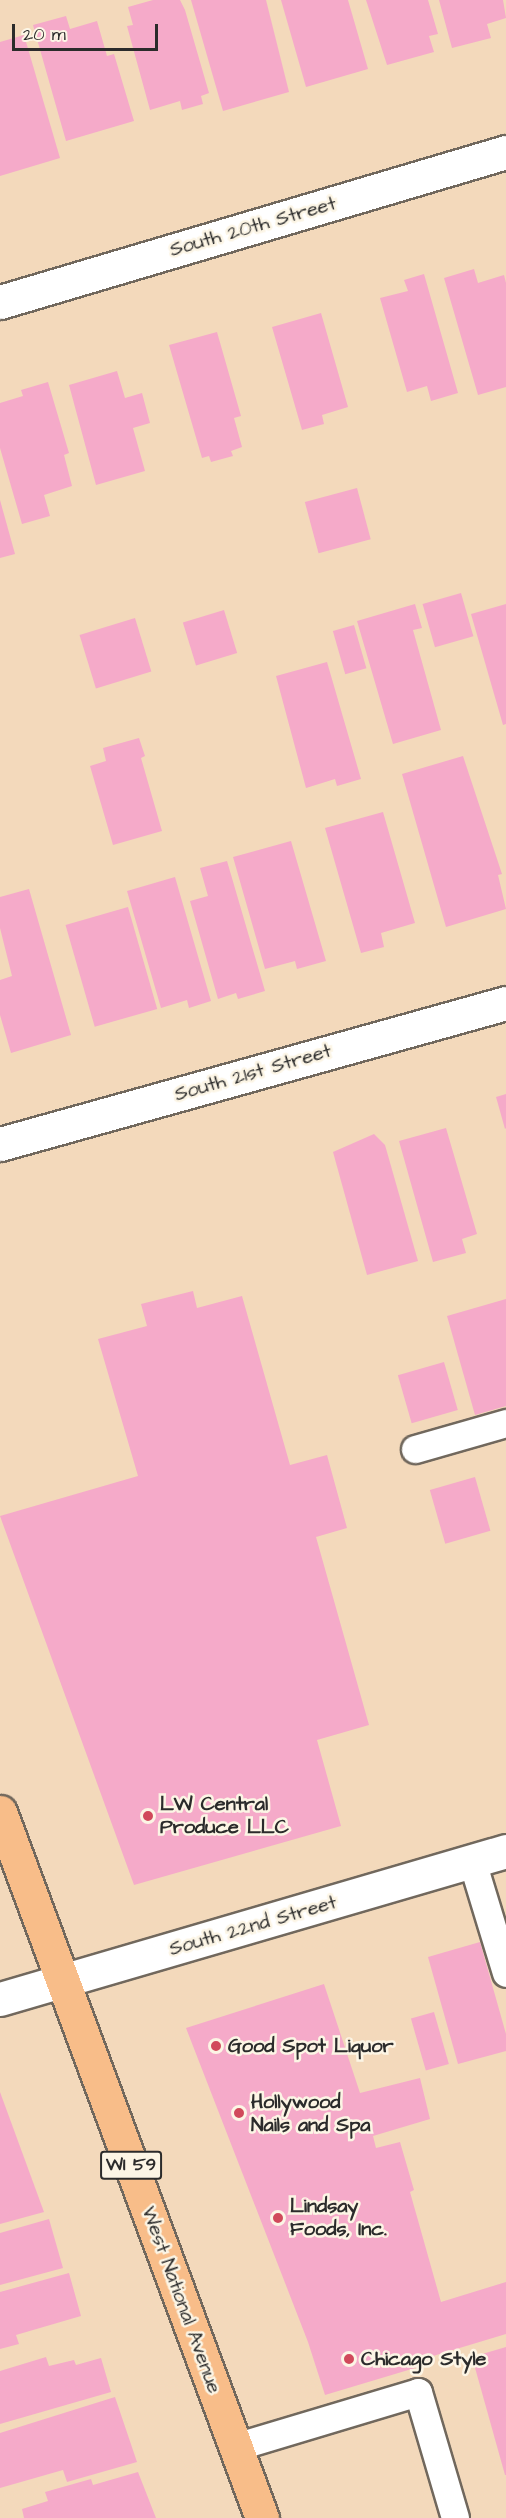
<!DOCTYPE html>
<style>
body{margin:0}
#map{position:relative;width:506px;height:2518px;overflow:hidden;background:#f3d9bb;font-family:"Architects Daughter",sans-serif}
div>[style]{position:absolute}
.building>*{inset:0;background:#f5aac9;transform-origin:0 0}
.roads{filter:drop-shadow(2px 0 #71685d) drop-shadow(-2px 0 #71685d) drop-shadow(0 2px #71685d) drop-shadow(0 -2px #71685d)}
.lane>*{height:27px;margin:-13.5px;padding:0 13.5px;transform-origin:13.5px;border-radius:13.5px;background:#fff}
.street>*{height:33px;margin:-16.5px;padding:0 16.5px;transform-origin:16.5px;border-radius:16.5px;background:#fff}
.primary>*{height:33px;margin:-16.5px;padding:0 16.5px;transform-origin:16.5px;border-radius:16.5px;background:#f8bd89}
.dots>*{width:16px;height:16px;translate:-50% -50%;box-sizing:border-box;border:3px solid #fcf5e5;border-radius:50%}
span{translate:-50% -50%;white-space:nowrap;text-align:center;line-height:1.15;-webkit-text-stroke:5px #fcf5e5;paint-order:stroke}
.shield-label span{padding:2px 4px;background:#fcf5e5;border:2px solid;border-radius:4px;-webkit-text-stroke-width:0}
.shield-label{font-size:18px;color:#2b2b2b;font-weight:700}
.street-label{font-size:20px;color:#2b2b2b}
.poi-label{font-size:20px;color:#2b2b2b;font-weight:700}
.left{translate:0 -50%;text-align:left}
.scale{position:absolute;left:12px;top:24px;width:146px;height:27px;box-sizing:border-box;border:3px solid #2b2b2b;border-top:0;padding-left:8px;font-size:18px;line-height:21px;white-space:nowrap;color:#2b2b2b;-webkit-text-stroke:4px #fcf5e5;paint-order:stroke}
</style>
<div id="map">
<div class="building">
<i style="clip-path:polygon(153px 0,180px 0,185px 10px,209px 93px,201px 96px,203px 104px,182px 110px,180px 101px,150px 110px,127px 26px,133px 25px,128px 7px)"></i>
<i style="clip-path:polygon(191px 0,266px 0,289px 92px,223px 111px)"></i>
<i style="clip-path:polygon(281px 0,348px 0,368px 69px,306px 87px)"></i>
<i style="clip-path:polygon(366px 0,428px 0,438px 34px,429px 36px,434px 52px,387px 65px)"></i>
<i style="clip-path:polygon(439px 0,503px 0,506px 18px,487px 24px,491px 38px,452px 48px)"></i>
<i style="clip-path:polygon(66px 16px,70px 29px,97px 21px,107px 56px,114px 54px,134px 121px,66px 141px,33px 25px)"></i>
<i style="clip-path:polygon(24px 35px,60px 158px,0 176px,0 42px)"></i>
<i style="clip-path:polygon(474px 269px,478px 283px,504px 275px,506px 283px,506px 387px,478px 395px,444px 278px)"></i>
<i style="clip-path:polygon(424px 274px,458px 393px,431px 401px,427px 386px,407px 392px,380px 298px,408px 291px,404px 280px)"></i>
<i style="clip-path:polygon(321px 313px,348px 407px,322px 415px,324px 424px,302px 430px,272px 327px)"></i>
<i style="clip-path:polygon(217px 332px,241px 416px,234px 418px,242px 447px,231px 451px,233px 456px,211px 462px,209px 456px,202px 458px,169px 345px)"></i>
<i style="clip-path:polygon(117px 371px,125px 398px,142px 393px,150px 423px,133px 428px,145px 471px,96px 485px,69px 385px)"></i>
<i style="clip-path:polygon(48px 382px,69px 453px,64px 455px,72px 486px,44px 495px,50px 516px,22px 524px,0 448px,0 403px,23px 396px,21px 390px)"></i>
<i style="left:357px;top:488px;width:53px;height:54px;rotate:75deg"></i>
<i style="clip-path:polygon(0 500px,15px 554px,0 558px)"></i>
<i style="left:461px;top:593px;width:45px;height:40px;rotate:74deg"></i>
<i style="clip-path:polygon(415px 604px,422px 628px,413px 630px,441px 730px,393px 744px,357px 621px)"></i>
<i style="clip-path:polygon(506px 604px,506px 724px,503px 725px,471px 614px)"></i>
<i style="left:224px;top:610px;width:45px;height:43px;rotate:73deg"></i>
<i style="left:135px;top:618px;width:56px;height:58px;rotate:73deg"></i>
<i style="left:354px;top:625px;width:45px;height:22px;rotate:74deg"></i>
<i style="clip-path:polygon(327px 662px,361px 779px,337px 786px,335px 779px,306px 788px,276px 676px)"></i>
<i style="clip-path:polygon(139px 738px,145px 756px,141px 758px,162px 831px,113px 845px,90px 766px,106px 761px,103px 748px)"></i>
<i style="clip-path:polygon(463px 756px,502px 874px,498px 875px,506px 909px,446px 927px,402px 774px)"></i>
<i style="clip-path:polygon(383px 812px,415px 923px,381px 933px,384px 947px,361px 953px,325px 828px)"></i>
<i style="clip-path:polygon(291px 841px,326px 961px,297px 969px,295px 961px,265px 969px,233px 857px)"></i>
<i style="clip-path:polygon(227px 861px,265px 991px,238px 999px,236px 993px,218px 999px,190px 901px,208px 896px,200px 868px)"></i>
<i style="clip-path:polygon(175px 877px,211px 1001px,189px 1008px,187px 1000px,161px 1008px,127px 891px)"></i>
<i style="clip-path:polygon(29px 889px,71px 1035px,11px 1053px,0 1015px,0 980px,12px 976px,0 928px,0 897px)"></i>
<i style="left:128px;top:907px;width:106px;height:65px;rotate:74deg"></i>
<i style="clip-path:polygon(506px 1094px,506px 1128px,505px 1129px,496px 1097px)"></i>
<i style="clip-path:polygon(446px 1128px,477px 1234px,462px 1239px,466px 1253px,433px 1262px,399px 1141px)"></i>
<i style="clip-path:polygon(374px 1134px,385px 1145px,418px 1261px,367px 1275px,333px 1152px)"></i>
<i style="clip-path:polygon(193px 1291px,197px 1308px,242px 1296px,290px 1465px,327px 1455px,347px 1528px,316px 1537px,369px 1725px,317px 1740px,341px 1826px,134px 1885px,0 1516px,138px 1476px,98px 1339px,147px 1326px,141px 1304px)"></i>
<i style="clip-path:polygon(506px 1299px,506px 1406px,475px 1415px,447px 1316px)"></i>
<i style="left:444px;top:1362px;width:50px;height:48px;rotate:74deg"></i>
<i style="left:475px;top:1477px;width:56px;height:47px;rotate:74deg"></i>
<i style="clip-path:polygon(480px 1942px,506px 2034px,506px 2051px,458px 2064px,428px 1957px)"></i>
<i style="clip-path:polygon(324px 1984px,360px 2093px,420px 2078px,430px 2119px,373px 2136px,376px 2148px,400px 2142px,414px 2190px,410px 2192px,441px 2302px,506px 2282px,506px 2334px,433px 2356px,435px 2362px,325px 2395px,308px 2342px,186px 2028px)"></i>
<i style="left:434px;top:2012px;width:54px;height:24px;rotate:74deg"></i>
<i style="clip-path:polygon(0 2092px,44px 2212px,0 2224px)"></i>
<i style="clip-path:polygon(49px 2219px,63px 2268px,0 2285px,0 2233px)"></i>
<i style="clip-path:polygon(69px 2273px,81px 2316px,16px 2335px,19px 2344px,0 2349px,0 2292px)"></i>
<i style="clip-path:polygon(506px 2347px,506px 2475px,505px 2475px,472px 2357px)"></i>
<i style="clip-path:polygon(46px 2357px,49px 2366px,74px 2360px,76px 2365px,101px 2358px,111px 2392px,0 2424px,0 2371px)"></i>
<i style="clip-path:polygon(115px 2397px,137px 2462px,67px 2482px,63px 2470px,0 2488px,0 2433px)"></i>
<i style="clip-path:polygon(138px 2472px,156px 2518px,24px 2518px,22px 2509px,48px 2501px,45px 2492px,91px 2479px,93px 2485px)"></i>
</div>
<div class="roads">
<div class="lane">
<i style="left:415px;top:1449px;width:95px;rotate:-15.9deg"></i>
<i style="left:472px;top:1861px;width:117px;rotate:73.1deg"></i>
<i style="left:235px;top:2447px;width:191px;rotate:-16.7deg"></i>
<i style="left:418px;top:2392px;width:131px;rotate:73.6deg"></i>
</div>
<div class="street">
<i style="left:0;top:302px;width:528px;rotate:-16.51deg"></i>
<i style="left:0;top:1144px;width:525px;rotate:-15.57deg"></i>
<i style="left:0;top:1999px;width:527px;rotate:-16.3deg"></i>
</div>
<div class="primary">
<i style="left:0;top:1812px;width:753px;rotate:69.64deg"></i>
</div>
</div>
<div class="dots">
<i style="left:148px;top:1816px;background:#d1495b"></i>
<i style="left:216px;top:2046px;background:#d1495b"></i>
<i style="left:239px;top:2113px;background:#d1495b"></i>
<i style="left:278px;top:2218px;background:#d1495b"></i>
<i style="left:349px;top:2359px;background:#d1495b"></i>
</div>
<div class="shield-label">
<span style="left:131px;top:2165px">WI 59</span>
</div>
<div class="street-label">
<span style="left:253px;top:227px;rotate:-16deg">South 20th Street</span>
<span style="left:253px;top:1073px;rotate:-16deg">South 21st Street</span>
<span style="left:253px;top:1926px;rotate:-16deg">South 22nd Street</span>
<span style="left:181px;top:2300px;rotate:70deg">West National Avenue</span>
</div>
<div class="poi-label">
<span class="left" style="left:160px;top:1816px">LW Central<br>Produce LLC</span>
<span class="left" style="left:228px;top:2046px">Good Spot Liquor</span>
<span class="left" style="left:251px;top:2114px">Hollywood<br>Nails and Spa</span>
<span class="left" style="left:290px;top:2218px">Lindsay<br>Foods, Inc.</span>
<span class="left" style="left:361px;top:2359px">Chicago Style</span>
</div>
<div class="scale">20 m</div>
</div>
